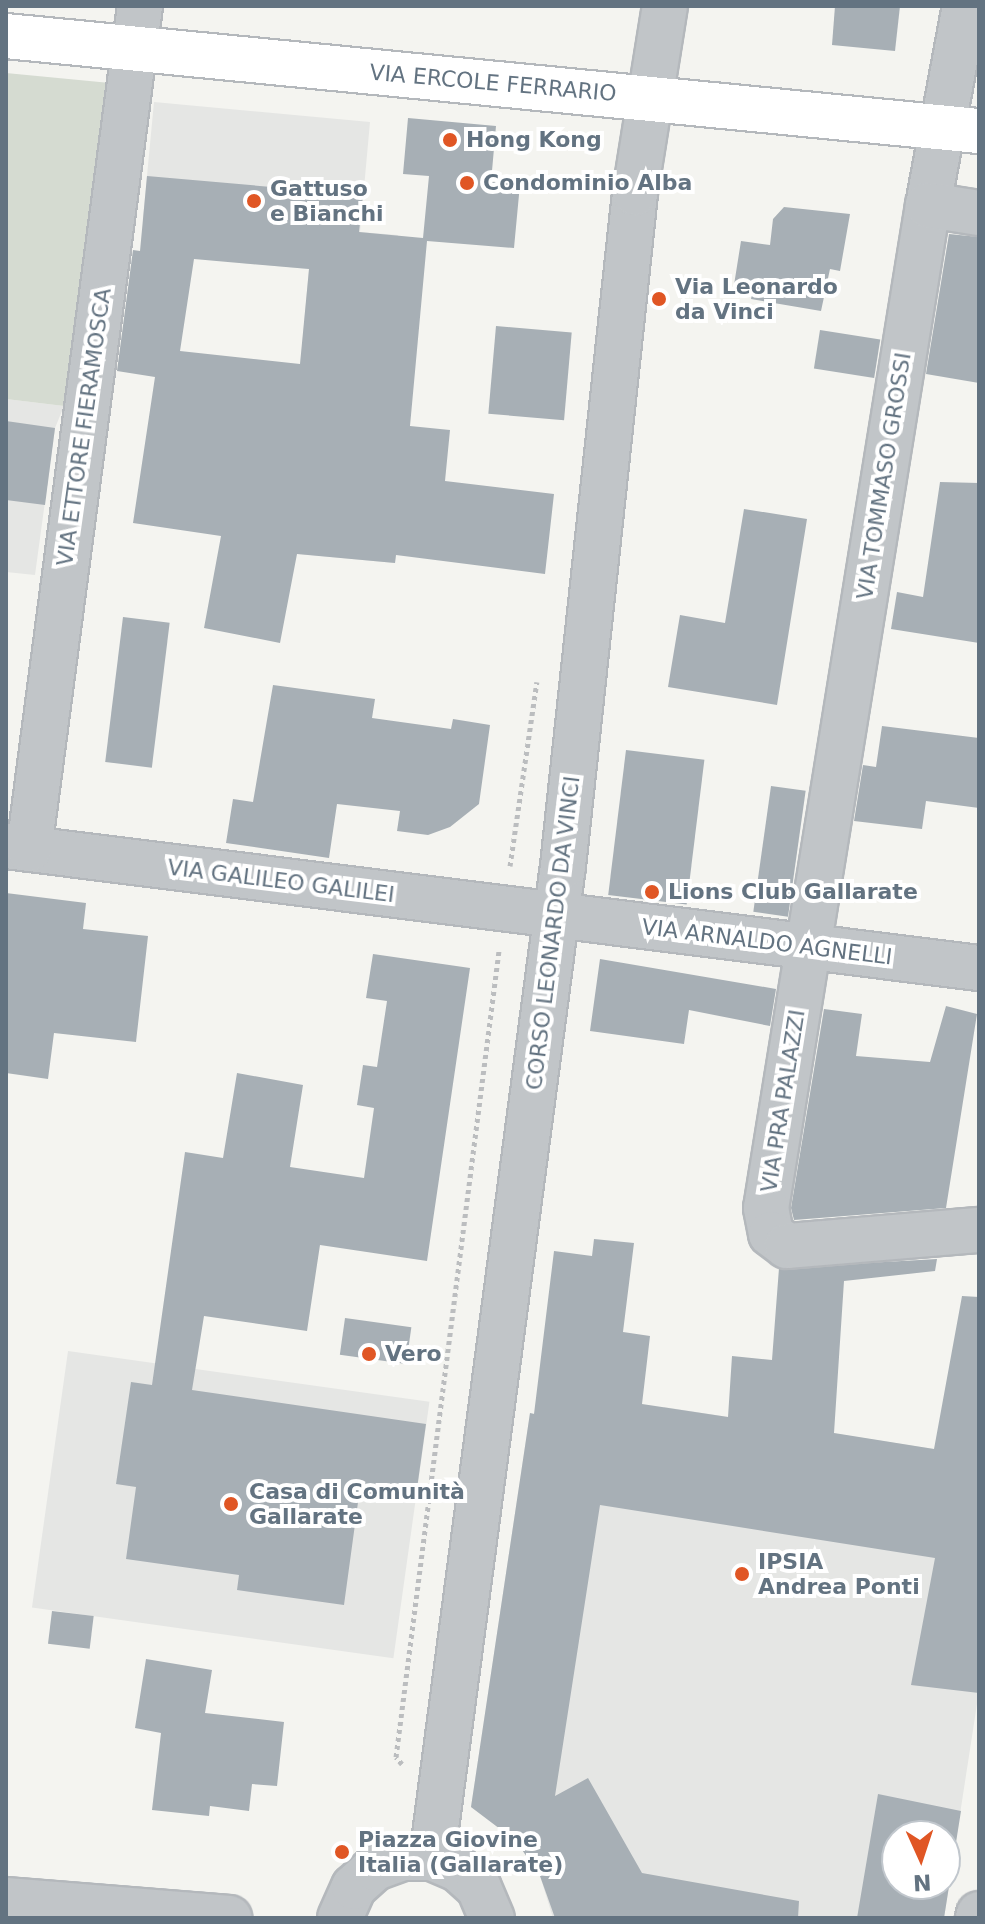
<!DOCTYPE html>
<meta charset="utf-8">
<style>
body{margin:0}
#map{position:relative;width:985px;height:1924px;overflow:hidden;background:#f4f4f0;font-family:"DejaVu Sans",sans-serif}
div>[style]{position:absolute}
.built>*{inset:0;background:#e5e6e4;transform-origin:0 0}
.green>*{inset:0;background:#d5dbd1}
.building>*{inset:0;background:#a7afb5;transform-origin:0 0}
.path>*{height:5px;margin-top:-2.5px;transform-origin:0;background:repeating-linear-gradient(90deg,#bbbdbf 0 4px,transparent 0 8px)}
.roads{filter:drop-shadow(2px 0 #b4b8bc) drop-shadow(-2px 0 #b4b8bc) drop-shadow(0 2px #b4b8bc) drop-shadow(0 -2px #b4b8bc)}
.minor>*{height:44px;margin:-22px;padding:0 22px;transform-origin:22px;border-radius:22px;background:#c1c5c8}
.major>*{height:44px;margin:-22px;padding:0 22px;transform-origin:22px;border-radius:22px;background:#fff}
.dots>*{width:22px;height:22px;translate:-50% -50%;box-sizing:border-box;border:4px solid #fff;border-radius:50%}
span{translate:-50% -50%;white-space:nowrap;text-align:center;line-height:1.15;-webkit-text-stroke:8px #fff;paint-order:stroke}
.street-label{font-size:22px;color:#637381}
.poi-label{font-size:22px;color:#637381;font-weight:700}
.left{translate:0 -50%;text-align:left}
.frame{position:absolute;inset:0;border:8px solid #637381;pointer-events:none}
.north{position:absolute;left:881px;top:1820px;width:80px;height:80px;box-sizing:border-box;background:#fff;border:2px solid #c1c7cd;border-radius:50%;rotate:177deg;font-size:22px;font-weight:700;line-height:32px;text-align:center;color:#637381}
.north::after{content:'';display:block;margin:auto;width:28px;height:36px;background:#e05624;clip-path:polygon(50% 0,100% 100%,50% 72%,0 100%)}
</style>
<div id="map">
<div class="built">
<i style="clip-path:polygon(154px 102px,370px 122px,360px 232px,398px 235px,394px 277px,404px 468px,395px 563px,256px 550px,297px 402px,309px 269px,242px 263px,245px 227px,143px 218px)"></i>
<i style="clip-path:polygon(6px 399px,64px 406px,55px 428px,35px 575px,6px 572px)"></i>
<i style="left:68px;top:1351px;width:365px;height:259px;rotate:8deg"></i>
<i style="clip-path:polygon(evenodd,664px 1407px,979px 1456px,979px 1691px,944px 1918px,553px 1918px,540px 1876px,516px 1841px,471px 1807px,530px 1413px,661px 1434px,664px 1407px,897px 1836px,945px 1836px,945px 1884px,897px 1884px,897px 1836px)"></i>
</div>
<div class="green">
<i style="clip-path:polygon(6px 73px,110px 83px,64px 406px,6px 399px)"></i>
</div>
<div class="building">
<i style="clip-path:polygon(835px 6px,900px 6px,895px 51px,832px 45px)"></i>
<i style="clip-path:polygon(evenodd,408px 118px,496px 126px,491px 182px,520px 184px,514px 248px,427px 241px,410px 426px,450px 430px,445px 481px,554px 494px,545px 574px,396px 555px,395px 563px,297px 554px,280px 643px,204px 628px,221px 536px,133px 523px,155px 377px,117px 371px,133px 250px,140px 251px,147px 176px,363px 195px,359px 232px,423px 238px,429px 176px,403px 174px,408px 118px,194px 259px,309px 269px,300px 364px,180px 351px,194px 259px)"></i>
<i style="clip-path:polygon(784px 207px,850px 214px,840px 271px,830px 269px,821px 311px,751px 299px,753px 288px,734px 285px,741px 241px,770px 245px,773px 219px)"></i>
<i style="clip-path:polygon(949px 234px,979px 237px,979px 383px,926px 374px)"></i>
<i style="left:496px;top:326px;width:76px;height:88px;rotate:5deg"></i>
<i style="left:820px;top:330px;width:61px;height:39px;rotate:9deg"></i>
<i style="clip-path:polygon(6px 421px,55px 428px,45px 505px,6px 500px)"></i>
<i style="clip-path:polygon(940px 482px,979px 483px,979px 643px,891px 629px,897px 592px,923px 597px)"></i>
<i style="clip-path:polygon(744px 509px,807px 519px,777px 705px,668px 687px,680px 615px,725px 623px)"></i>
<i style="left:123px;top:617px;width:47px;height:146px;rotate:7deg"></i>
<i style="clip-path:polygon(273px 685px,375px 699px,372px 718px,451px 729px,453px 719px,490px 725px,479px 804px,450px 827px,428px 835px,397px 831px,400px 811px,337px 804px,329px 858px,226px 843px,233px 799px,253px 802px)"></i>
<i style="clip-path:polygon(882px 726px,979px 738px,979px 808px,926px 801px,922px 829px,854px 821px,863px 765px,876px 767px)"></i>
<i style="left:626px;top:750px;width:79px;height:146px;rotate:7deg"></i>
<i style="left:771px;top:786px;width:35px;height:127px;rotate:8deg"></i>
<i style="clip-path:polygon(6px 893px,86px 903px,83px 929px,148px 936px,136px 1042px,54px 1033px,48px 1079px,6px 1073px)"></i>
<i style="clip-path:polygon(373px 954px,470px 968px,427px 1261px,320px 1245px,307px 1331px,204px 1316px,192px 1390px,426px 1424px,415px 1503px,359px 1495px,344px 1605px,237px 1590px,239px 1575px,126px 1559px,136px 1487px,116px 1484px,131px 1382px,152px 1385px,185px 1152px,223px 1158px,237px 1073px,303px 1085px,290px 1167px,364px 1178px,374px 1108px,357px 1105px,363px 1065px,377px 1067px,387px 1001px,366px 998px)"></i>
<i style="clip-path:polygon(600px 959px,776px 989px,770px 1026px,689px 1010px,684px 1044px,590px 1031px)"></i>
<i style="clip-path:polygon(946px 1006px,977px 1014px,946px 1208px,794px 1220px,791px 1208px,824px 1009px,862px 1014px,856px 1056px,930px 1062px)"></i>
<i style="clip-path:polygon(594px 1239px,634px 1243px,623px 1332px,650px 1336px,642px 1404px,728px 1417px,732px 1356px,772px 1360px,779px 1268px,937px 1259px,935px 1271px,844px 1281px,834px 1433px,934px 1449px,962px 1296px,979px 1297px,979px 1693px,911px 1685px,935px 1558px,600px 1505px,555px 1796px,588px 1778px,642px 1873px,799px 1901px,798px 1918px,555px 1918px,540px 1876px,516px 1841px,471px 1807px,530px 1413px,534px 1414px,554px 1251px,592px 1256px)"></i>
<i style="left:345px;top:1318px;width:67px;height:37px;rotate:8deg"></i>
<i style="left:52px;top:1611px;width:42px;height:33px;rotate:7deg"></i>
<i style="clip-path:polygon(146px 1659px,212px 1670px,205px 1713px,284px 1722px,277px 1786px,252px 1784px,249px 1811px,210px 1806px,209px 1816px,152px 1810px,161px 1733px,135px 1728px)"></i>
<i style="clip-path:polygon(evenodd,878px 1794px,961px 1811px,944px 1918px,857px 1918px,878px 1794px,897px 1836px,945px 1836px,945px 1884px,897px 1884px,897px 1836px)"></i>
</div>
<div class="path">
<i style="left:510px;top:866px;width:186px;rotate:-81.7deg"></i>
<i style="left:402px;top:1764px;width:9px;rotate:-131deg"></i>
<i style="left:396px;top:1757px;width:813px;rotate:-82.72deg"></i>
</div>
<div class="roads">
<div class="minor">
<i style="left:965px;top:6px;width:202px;rotate:100.5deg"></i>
<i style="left:928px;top:205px;width:1016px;rotate:99.17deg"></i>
<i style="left:766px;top:1208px;width:26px;rotate:79deg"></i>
<i style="left:771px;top:1234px;width:20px;rotate:37deg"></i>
<i style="left:787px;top:1246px;width:193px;rotate:-4.8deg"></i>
<i style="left:928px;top:205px;width:52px;rotate:8.9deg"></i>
<i style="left:6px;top:846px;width:981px;rotate:7.15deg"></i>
<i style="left:29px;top:849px;width:850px;rotate:-82.5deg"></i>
<i style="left:432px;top:1858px;width:1001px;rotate:-82.48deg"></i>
<i style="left:563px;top:866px;width:677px;rotate:-83.89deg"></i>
<i style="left:635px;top:193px;width:189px;rotate:-80.9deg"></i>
<i style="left:6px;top:1900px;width:224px;rotate:4.6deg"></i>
<i style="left:340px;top:1918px;width:34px;rotate:-66deg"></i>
<i style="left:354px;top:1887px;width:28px;rotate:-42deg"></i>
<i style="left:375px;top:1868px;width:30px;rotate:-20deg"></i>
<i style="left:403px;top:1858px;width:29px"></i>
<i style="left:432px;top:1858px;width:28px;rotate:23deg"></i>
<i style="left:458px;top:1869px;width:28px;rotate:42deg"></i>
<i style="left:479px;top:1888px;width:33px;rotate:67deg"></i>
<i style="left:978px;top:1918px;width:4px;rotate:-76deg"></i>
</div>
<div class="major">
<i style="left:6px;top:36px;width:978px;rotate:5.58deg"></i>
</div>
</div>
<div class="dots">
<i style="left:450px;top:140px;background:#e05624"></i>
<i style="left:467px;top:183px;background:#e05624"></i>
<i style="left:254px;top:201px;background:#e05624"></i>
<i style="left:659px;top:299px;background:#e05624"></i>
<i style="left:652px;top:892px;background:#e05624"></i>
<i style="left:369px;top:1354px;background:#e05624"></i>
<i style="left:231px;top:1504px;background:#e05624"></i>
<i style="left:742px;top:1574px;background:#e05624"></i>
<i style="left:342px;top:1852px;background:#e05624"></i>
</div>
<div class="street-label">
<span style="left:493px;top:83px;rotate:5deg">VIA ERCOLE FERRARIO</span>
<span style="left:84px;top:427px;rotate:-82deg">VIA ETTORE FIERAMOSCA</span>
<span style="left:884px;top:476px;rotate:-81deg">VIA TOMMASO GROSSI</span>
<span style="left:281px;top:881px;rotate:7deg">VIA GALILEO GALILEI</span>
<span style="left:553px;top:933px;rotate:-83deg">CORSO LEONARDO DA VINCI</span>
<span style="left:767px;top:942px;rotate:7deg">VIA ARNALDO AGNELLI</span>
<span style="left:783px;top:1101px;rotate:-81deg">VIA PRA PALAZZI</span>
</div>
<div class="poi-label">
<span class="left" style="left:466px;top:140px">Hong Kong</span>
<span class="left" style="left:483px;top:183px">Condominio Alba</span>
<span class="left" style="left:270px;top:201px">Gattuso<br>e Bianchi</span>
<span class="left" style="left:675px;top:299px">Via Leonardo<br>da Vinci</span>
<span class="left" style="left:668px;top:892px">Lions Club Gallarate</span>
<span class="left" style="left:385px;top:1354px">Vero</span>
<span class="left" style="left:249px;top:1504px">Casa di Comunità<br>Gallarate</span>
<span class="left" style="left:758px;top:1574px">IPSIA<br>Andrea Ponti</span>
<span class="left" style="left:358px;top:1852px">Piazza Giovine<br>Italia (Gallarate)</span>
</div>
<div class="frame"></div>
<div class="north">N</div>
</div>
